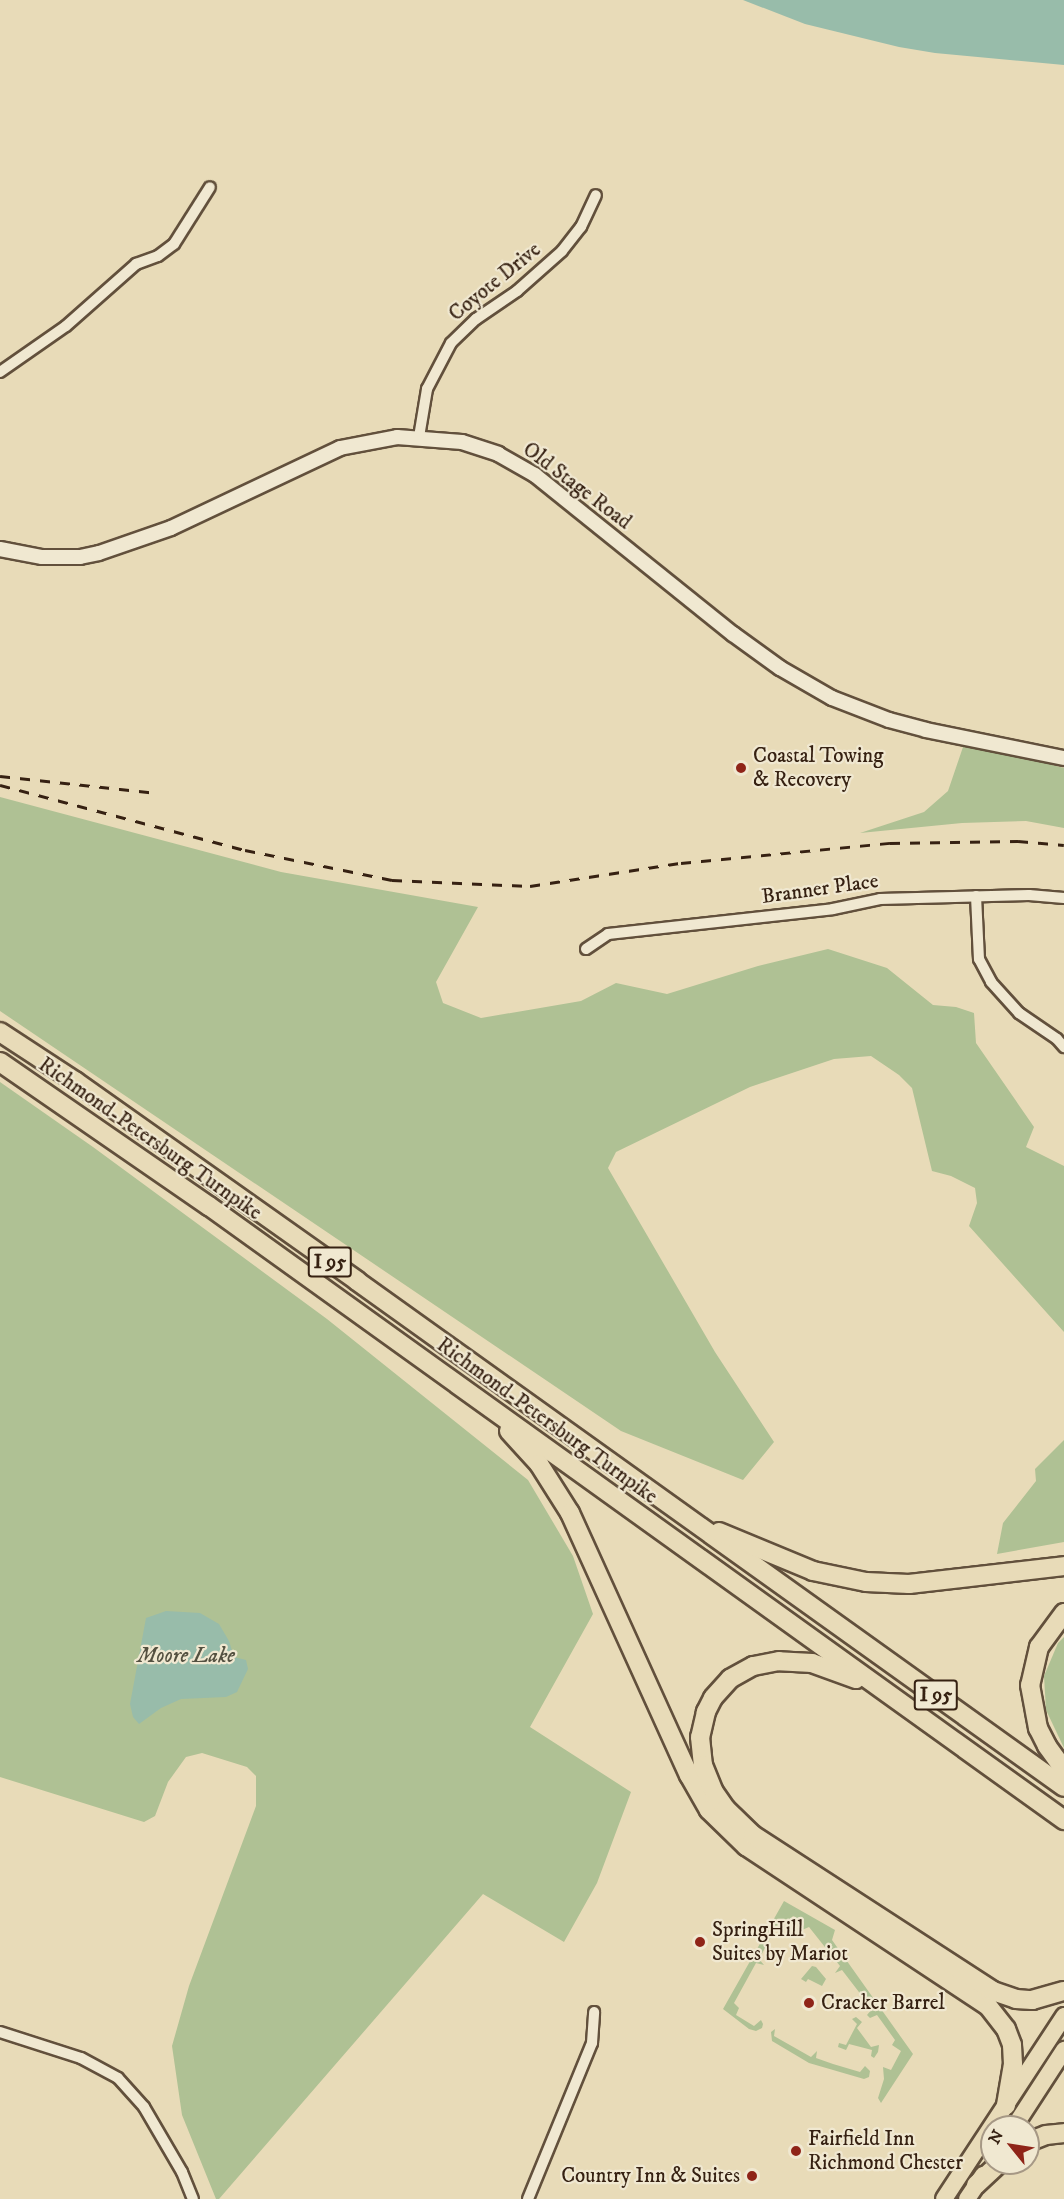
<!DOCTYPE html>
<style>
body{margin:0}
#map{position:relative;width:1064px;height:2199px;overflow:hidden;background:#e8dbb8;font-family:"IM FELL DW Pica",serif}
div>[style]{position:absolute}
.green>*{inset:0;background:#afc194}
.water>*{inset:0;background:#98bcaa}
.roads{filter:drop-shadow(2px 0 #62503c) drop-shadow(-2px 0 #62503c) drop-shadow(0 2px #62503c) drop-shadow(0 -2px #62503c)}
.street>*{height:10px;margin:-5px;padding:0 5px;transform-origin:5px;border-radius:5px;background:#f0e8d1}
.secondary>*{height:14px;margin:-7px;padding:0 7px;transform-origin:7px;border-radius:7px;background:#f0e8d1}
.primary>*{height:16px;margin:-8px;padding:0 8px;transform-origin:8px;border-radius:8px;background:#e8dbb8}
.highway>*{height:18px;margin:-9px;padding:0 9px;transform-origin:9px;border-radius:9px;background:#e8dbb8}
.rail>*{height:3px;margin-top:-1.5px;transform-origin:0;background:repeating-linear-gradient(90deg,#362112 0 10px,transparent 0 20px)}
.dots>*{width:16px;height:16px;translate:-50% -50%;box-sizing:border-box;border:3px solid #f0e8d1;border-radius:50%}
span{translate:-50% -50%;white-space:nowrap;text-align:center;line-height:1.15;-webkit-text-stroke:4.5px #f0e8d1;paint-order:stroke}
.shield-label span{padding:2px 4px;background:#f0e8d1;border:2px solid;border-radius:4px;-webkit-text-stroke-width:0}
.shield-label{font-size:20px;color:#362112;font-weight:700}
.street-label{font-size:21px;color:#362112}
.poi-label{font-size:21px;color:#362112}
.left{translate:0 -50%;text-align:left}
.right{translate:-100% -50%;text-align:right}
.water-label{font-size:22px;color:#535040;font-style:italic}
.north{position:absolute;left:980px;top:2115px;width:60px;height:60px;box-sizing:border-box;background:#f0e8d1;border:2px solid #a69885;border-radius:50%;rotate:300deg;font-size:16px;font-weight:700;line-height:24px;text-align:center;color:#362112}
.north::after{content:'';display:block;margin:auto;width:21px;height:27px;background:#8f2418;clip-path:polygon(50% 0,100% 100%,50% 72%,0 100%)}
</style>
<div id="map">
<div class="green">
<i style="clip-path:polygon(963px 747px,998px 751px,1064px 768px,1064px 828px,1026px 821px,962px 823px,860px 833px,924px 812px,948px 791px)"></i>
<i style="clip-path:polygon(0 797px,281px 872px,478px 907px,436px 982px,443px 1003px,481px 1018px,581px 1001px,616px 983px,667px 994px,758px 966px,828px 949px,887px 968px,933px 1005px,956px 1007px,974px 1013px,976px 1043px,1034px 1127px,1026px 1147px,1064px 1166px,1064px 1332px,969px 1226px,977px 1203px,975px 1188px,951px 1176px,932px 1171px,912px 1088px,899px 1075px,871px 1056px,834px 1059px,750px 1087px,616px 1152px,608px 1168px,715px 1352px,774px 1442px,743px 1480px,621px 1431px,0 1011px)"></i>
<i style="clip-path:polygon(0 1082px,93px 1147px,327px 1319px,528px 1480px,573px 1556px,593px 1614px,530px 1727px,631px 1792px,597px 1883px,564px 1942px,483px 1894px,219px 2199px,216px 2199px,182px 2115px,172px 2046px,189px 1986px,256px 1806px,256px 1776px,247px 1767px,202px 1753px,186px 1757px,168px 1782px,155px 1816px,144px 1822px,0 1777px)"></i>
<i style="clip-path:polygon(1064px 1440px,1064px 1542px,997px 1554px,1003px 1523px,1036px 1481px,1035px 1469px)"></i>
<i style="clip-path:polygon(1064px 1637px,1064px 1748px,1046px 1710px,1044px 1676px,1058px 1643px)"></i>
<i style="clip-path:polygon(784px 1901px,835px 1930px,832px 1940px,913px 2054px,881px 2103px,878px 2098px,884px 2079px,883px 2067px,891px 2070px,901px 2051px,892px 2045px,895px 2040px,877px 2015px,870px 2018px,867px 2015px,872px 2009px,842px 1970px,835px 1973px,840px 1966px,809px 1927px,802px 1930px,804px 1923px,793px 1916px,788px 1922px,781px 1919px,759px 1959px,764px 1965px,756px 1963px,734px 2003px,739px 2008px,736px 2015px,754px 2026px,761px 2020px,763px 2024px,762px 2028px,756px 2031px,749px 2029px,723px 2009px)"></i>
<i style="clip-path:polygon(812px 1966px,816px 1967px,826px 1979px,822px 1986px,808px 1979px,806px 1982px,801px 1979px)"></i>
<i style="clip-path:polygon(856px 2017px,862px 2022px,857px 2028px,871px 2047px,879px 2045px,878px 2052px,874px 2058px,871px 2056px,872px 2050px,849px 2044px,846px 2050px,838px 2047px,839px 2043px,846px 2045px,857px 2024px,852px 2019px)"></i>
<i style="clip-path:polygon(775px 2029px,774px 2036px,811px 2057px,817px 2051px,816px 2058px,833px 2064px,860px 2072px,865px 2066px,870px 2071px,869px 2077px,864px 2079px,809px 2063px,772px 2041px,771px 2032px)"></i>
</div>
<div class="water">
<i style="clip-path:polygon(743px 0,1064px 0,1064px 65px,935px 53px,899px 47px,805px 24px)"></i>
<i style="clip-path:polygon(166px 1611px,200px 1613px,219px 1624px,229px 1641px,234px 1657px,246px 1660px,248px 1669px,237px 1692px,226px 1697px,181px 1699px,161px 1708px,139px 1724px,133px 1717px,130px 1704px,146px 1618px)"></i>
</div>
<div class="roads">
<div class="street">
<i style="left:0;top:372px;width:80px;rotate:-34.9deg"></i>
<i style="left:66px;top:326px;width:94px;rotate:-41.5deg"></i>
<i style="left:136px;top:264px;width:23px;rotate:-20deg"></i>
<i style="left:158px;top:256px;width:20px;rotate:-37deg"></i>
<i style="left:174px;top:244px;width:67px;rotate:-57.7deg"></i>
<i style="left:419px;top:437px;width:49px;rotate:-80.5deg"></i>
<i style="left:427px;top:389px;width:52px;rotate:-62.4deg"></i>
<i style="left:451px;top:343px;width:35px;rotate:-44deg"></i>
<i style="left:476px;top:319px;width:50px;rotate:-34.3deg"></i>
<i style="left:517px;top:291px;width:60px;rotate:-41.6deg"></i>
<i style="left:562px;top:251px;width:31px;rotate:-52deg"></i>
<i style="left:581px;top:227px;width:35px;rotate:-65deg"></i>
<i style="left:976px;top:896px;width:63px;rotate:87.3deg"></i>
<i style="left:979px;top:959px;width:26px;rotate:62deg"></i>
<i style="left:991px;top:982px;width:42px;rotate:47.9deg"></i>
<i style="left:1019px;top:1013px;width:46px;rotate:34.4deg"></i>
<i style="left:1057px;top:1039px;width:11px;rotate:49deg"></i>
<i style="left:586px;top:949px;width:27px;rotate:-34deg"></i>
<i style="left:608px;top:934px;width:226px;rotate:-6.3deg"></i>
<i style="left:833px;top:909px;width:48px;rotate:-12deg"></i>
<i style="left:880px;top:899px;width:149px;rotate:-1.5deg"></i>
<i style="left:1029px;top:895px;width:35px;rotate:5deg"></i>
<i style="left:0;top:2032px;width:85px;rotate:17.8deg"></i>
<i style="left:81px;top:2058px;width:42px;rotate:28.4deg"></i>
<i style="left:118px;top:2078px;width:39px;rotate:48deg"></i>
<i style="left:144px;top:2107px;width:75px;rotate:59.7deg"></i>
<i style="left:182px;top:2172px;width:29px;rotate:68deg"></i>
<i style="left:528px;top:2199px;width:169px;rotate:-67.7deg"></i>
<i style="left:592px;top:2043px;width:31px;rotate:-86deg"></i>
</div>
<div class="secondary">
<i style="left:0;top:549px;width:43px;rotate:10.8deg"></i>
<i style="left:42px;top:557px;width:38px"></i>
<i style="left:80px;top:557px;width:19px;rotate:-12deg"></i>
<i style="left:99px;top:553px;width:76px;rotate:-19.1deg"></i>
<i style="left:171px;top:528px;width:187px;rotate:-25.3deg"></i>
<i style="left:340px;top:448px;width:58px;rotate:-10.9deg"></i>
<i style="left:397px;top:437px;width:65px;rotate:4.4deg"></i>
<i style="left:462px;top:442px;width:38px;rotate:18deg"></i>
<i style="left:498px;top:454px;width:43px;rotate:29.6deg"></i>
<i style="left:535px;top:475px;width:254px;rotate:38.8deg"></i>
<i style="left:733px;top:634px;width:58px;rotate:35.9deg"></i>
<i style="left:780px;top:668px;width:60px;rotate:30deg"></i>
<i style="left:832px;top:698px;width:61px;rotate:21.1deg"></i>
<i style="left:889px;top:720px;width:38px;rotate:15deg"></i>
<i style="left:926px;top:730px;width:141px;rotate:11.5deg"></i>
</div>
<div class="primary">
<i style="left:1014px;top:2127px;width:92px;rotate:-57deg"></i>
<i style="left:944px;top:2199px;width:219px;rotate:-56.7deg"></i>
<i style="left:967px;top:2199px;width:29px;rotate:-56deg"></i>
</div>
<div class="highway">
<i style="left:0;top:1032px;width:90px;rotate:33.2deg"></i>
<i style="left:75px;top:1081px;width:346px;rotate:35.3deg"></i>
<i style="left:357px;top:1281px;width:869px;rotate:35.59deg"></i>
<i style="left:0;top:1062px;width:254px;rotate:34.6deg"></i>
<i style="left:209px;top:1206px;width:1053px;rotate:35.68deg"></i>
<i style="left:509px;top:1431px;width:45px;rotate:47.7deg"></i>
<i style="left:539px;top:1464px;width:58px;rotate:57.7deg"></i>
<i style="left:570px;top:1513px;width:288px;rotate:65.6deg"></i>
<i style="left:689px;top:1775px;width:40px;rotate:60.3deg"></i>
<i style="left:709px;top:1810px;width:52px;rotate:44.2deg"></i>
<i style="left:746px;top:1846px;width:290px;rotate:33.5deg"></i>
<i style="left:988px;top:2006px;width:29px;rotate:52deg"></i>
<i style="left:1006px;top:2029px;width:17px;rotate:69deg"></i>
<i style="left:1012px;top:2045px;width:19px;rotate:87deg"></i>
<i style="left:1013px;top:2064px;width:42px;rotate:99.7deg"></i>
<i style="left:719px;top:1532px;width:102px;rotate:22.5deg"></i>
<i style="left:813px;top:1571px;width:54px;rotate:11.7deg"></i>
<i style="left:866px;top:1582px;width:43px;rotate:2.7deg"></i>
<i style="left:909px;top:1584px;width:156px;rotate:-6.6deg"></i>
<i style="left:1064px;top:1613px;width:42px;rotate:126.3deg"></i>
<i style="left:1039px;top:1647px;width:39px;rotate:103deg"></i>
<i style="left:1030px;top:1685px;width:44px;rotate:79.5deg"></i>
<i style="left:1038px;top:1728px;width:20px;rotate:63deg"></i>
<i style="left:1047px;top:1746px;width:29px;rotate:54deg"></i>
<i style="left:856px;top:1679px;width:47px;rotate:-160deg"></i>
<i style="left:812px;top:1663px;width:33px;rotate:-177deg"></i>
<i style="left:779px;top:1661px;width:26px;rotate:169deg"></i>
<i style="left:753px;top:1666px;width:26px;rotate:151deg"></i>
<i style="left:730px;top:1679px;width:25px;rotate:132deg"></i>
<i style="left:713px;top:1698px;width:16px;rotate:117deg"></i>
<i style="left:706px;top:1712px;width:26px;rotate:103deg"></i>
<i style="left:700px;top:1737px;width:28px;rotate:84deg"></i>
<i style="left:703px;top:1765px;width:29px;rotate:68deg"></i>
<i style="left:714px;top:1792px;width:21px;rotate:55deg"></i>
<i style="left:726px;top:1809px;width:37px;rotate:44deg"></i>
<i style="left:753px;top:1835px;width:286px;rotate:33deg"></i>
<i style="left:993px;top:1991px;width:24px;rotate:19deg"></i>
<i style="left:1016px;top:1999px;width:16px;rotate:4deg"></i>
<i style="left:1032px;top:2000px;width:33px;rotate:-16deg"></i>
<i style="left:1028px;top:2142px;width:19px;rotate:-21deg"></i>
<i style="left:1046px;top:2135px;width:18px;rotate:-6deg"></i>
<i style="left:976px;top:2185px;width:33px;rotate:-43deg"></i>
</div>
</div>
<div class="rail">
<i style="left:0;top:776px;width:158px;rotate:6.2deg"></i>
<i style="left:0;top:785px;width:253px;rotate:14.9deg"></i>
<i style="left:245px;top:850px;width:150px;rotate:11.5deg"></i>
<i style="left:392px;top:880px;width:138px;rotate:2.5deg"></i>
<i style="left:530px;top:886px;width:153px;rotate:-8.7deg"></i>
<i style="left:681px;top:863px;width:210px;rotate:-5.5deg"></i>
<i style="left:890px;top:843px;width:128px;rotate:-0.9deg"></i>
<i style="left:1018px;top:841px;width:46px;rotate:5deg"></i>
</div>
<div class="dots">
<i style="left:741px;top:768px;background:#8f2418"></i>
<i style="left:700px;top:1942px;background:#8f2418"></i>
<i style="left:809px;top:2003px;background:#8f2418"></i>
<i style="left:796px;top:2151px;background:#8f2418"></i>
<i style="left:752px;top:2176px;background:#8f2418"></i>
</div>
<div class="shield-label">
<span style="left:330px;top:1262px">I 95</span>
<span style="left:936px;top:1695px">I 95</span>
</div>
<div class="street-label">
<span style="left:495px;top:282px;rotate:-39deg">Coyote Drive</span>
<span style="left:577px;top:486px;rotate:37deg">Old Stage Road</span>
<span style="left:820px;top:889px;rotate:-8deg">Branner Place</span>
<span style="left:150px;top:1139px;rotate:35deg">Richmond-Petersburg Turnpike</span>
<span style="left:547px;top:1421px;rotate:36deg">Richmond-Petersburg Turnpike</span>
</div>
<div class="poi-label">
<span class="left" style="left:753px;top:768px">Coastal Towing<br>&amp; Recovery</span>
<span class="left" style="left:712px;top:1942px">SpringHill<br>Suites by Mariot</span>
<span class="left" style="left:821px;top:2003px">Cracker Barrel</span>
<span class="left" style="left:808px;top:2151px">Fairfield Inn<br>Richmond Chester</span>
<span class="right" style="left:740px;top:2176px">Country Inn &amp; Suites</span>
</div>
<div class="water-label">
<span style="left:186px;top:1656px">Moore Lake</span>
</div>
<div class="north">N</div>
</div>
